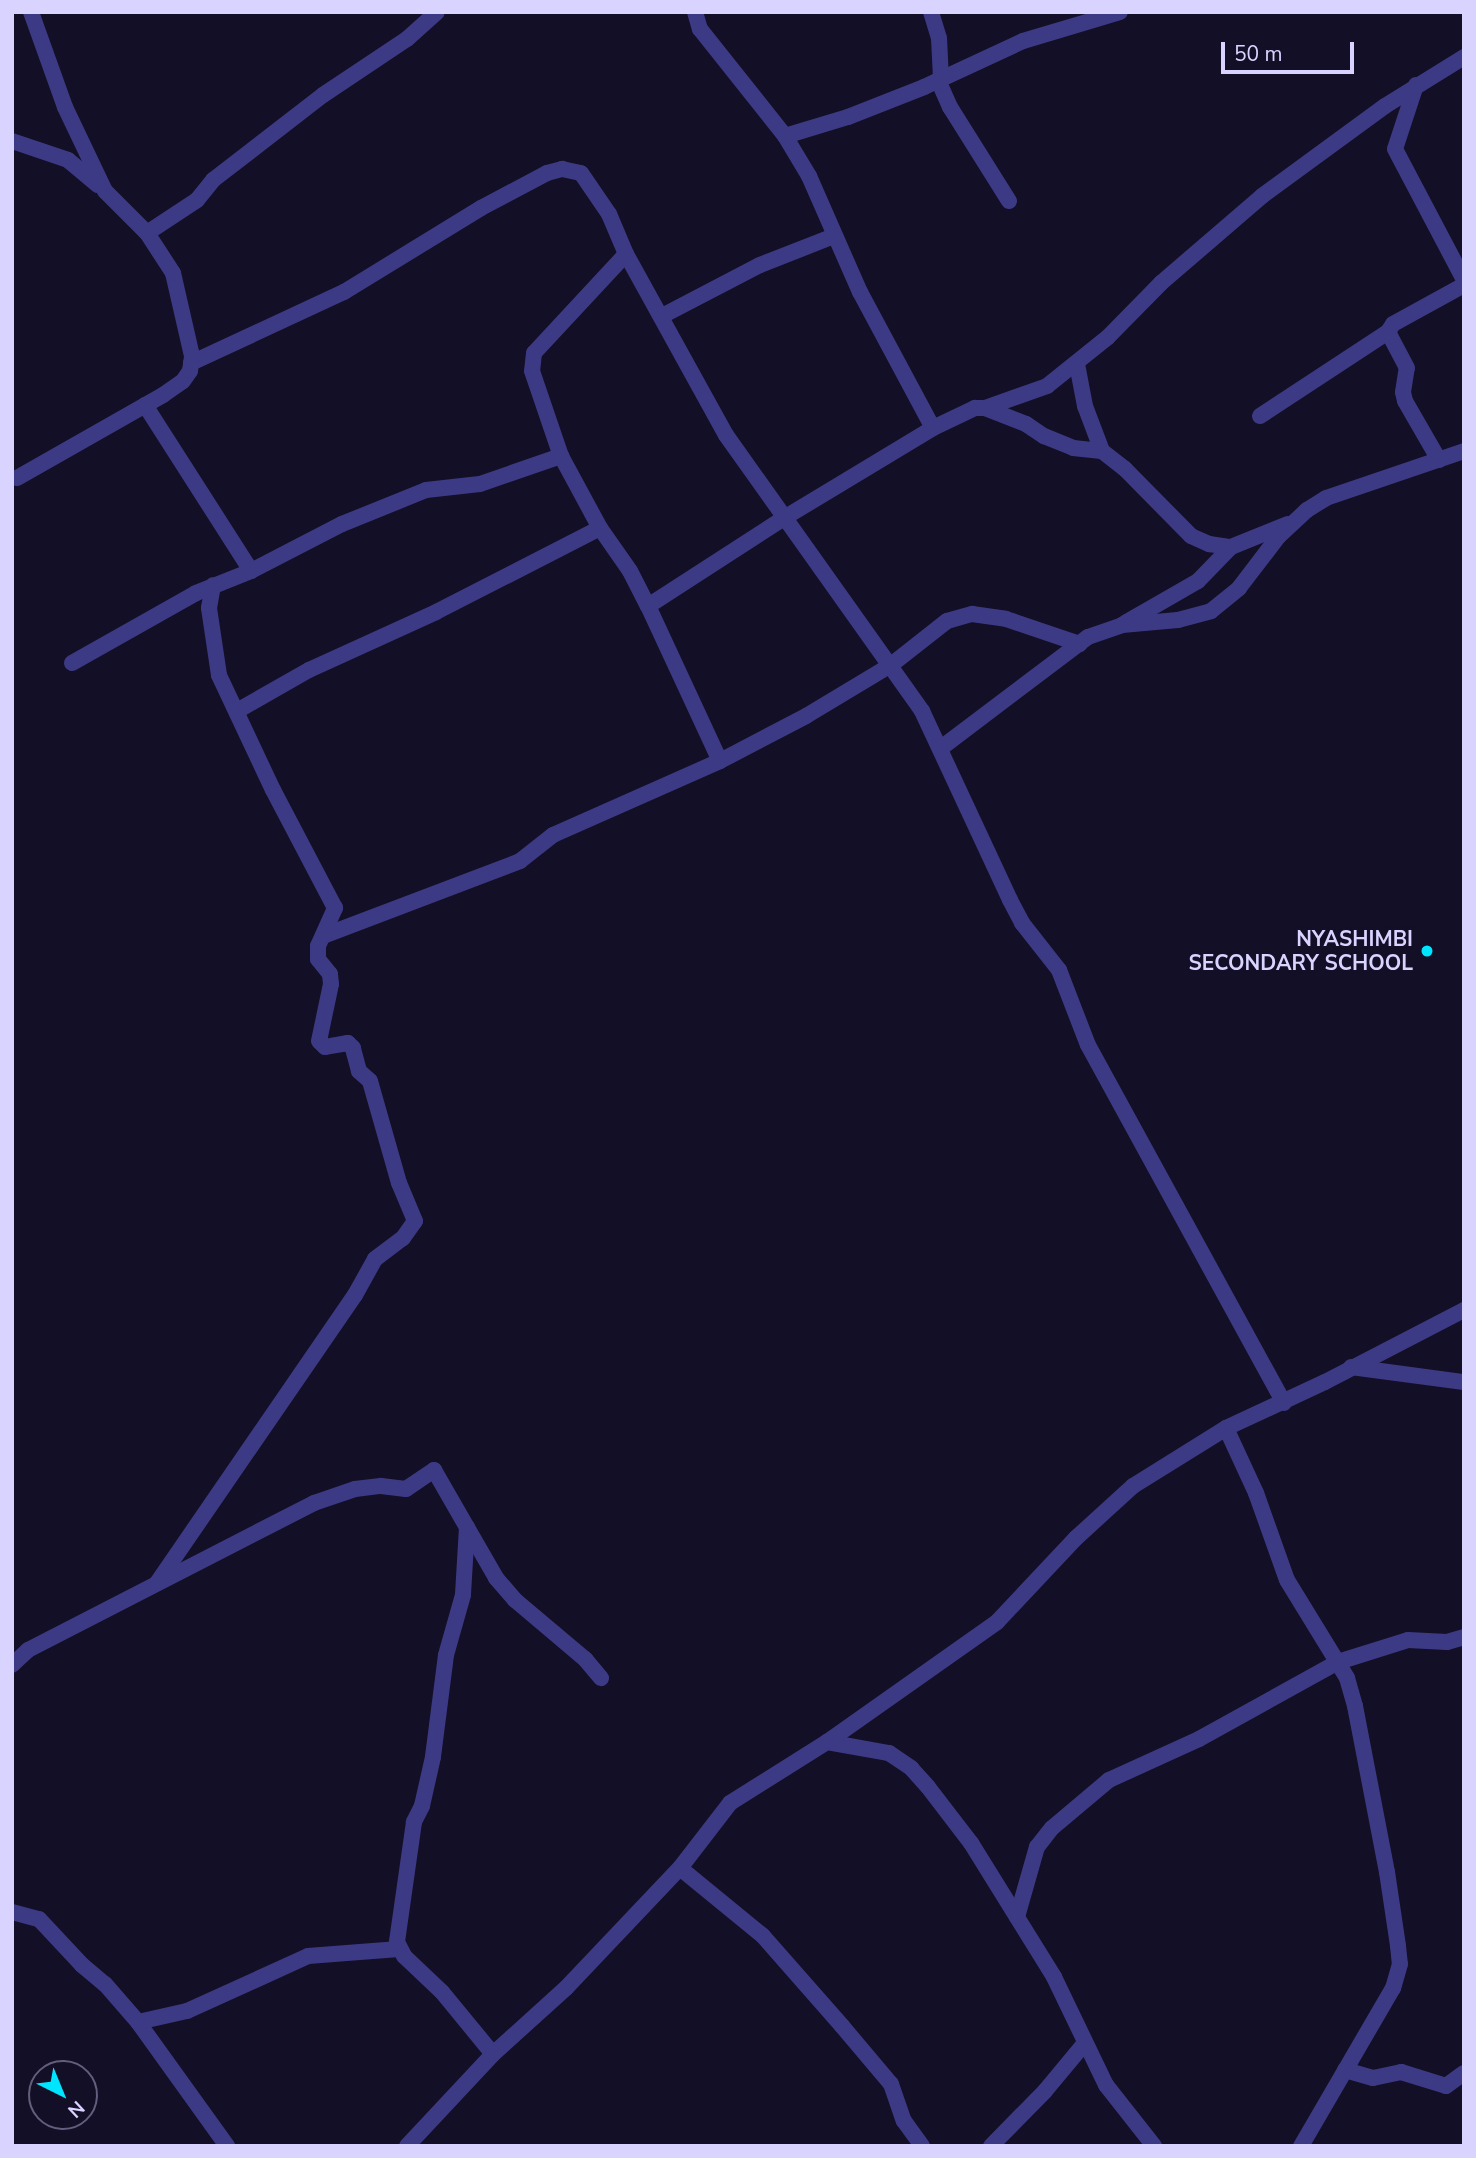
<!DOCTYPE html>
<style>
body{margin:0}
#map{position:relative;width:1476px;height:2158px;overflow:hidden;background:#130f26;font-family:"Nunito Sans",sans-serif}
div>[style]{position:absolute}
.minor>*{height:16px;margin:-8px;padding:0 8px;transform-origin:8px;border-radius:8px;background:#3d3a85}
.dots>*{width:19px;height:19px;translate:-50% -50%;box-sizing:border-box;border:4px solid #130f26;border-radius:50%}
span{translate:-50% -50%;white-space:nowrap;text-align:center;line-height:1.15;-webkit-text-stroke:5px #130f26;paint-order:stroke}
.poi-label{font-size:21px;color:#d9d4ff;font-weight:700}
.right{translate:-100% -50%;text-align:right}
.frame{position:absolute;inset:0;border:14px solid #d9d4ff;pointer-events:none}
.north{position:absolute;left:28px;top:2060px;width:70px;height:70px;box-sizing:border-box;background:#130f26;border:2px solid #625e7d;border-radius:50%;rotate:137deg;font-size:19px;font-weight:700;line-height:28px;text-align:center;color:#d9d4ff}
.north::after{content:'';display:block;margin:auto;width:24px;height:32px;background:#00e5ff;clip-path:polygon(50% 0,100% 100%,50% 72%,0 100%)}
.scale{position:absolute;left:1221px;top:42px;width:133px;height:32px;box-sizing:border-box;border:4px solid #d9d4ff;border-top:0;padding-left:9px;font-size:21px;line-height:24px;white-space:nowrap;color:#d9d4ff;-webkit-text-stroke:5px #130f26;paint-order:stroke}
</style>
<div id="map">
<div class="minor">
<i style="left:695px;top:12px;width:18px;rotate:74deg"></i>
<i style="left:700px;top:29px;width:137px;rotate:51.5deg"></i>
<i style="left:785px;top:136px;width:47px;rotate:59deg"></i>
<i style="left:809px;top:176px;width:127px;rotate:66.3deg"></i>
<i style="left:860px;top:292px;width:154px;rotate:61.8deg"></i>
<i style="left:933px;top:428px;width:47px;rotate:-25.5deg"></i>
<i style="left:975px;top:408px;width:10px"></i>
<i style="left:985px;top:408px;width:66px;rotate:-19.5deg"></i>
<i style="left:1047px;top:386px;width:77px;rotate:-38.7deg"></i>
<i style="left:1107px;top:338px;width:77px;rotate:-45.5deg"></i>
<i style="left:1161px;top:283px;width:133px;rotate:-40.7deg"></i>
<i style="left:1262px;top:196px;width:152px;rotate:-36.2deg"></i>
<i style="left:1385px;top:106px;width:93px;rotate:-31.8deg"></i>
<i style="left:931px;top:12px;width:27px;rotate:73deg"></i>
<i style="left:939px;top:38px;width:41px;rotate:87.2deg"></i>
<i style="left:938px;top:80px;width:30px;rotate:66deg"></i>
<i style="left:950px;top:107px;width:111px;rotate:57.9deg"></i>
<i style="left:1416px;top:85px;width:67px;rotate:108.2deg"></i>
<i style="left:1395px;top:149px;width:148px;rotate:62.2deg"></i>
<i style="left:785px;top:136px;width:66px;rotate:-16.8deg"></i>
<i style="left:848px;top:117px;width:82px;rotate:-21.5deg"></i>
<i style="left:924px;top:87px;width:109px;rotate:-24.9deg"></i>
<i style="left:1023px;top:41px;width:101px;rotate:-16.6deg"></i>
<i style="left:12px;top:141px;width:59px;rotate:18.7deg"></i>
<i style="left:68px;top:160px;width:39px;rotate:40deg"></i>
<i style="left:147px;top:233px;width:60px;rotate:-33.4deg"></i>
<i style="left:197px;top:200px;width:26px;rotate:-51deg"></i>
<i style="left:213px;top:180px;width:139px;rotate:-37.7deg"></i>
<i style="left:323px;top:95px;width:101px;rotate:-33.7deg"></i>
<i style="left:407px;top:39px;width:40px;rotate:-42deg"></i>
<i style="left:626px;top:254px;width:135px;rotate:132.9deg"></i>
<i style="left:534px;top:353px;width:18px;rotate:96deg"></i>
<i style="left:532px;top:371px;width:90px;rotate:71.2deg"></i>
<i style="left:561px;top:456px;width:82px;rotate:61.6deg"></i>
<i style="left:600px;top:528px;width:52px;rotate:55.1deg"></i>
<i style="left:630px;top:571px;width:39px;rotate:63deg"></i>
<i style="left:662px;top:316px;width:110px;rotate:-27.5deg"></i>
<i style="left:760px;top:265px;width:79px;rotate:-21.4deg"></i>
<i style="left:191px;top:363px;width:169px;rotate:-24.9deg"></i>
<i style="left:344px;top:292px;width:161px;rotate:-31.5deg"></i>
<i style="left:481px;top:208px;width:75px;rotate:-27.9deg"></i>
<i style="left:547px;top:173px;width:16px;rotate:-15deg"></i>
<i style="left:562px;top:169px;width:19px;rotate:12deg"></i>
<i style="left:581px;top:173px;width:50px;rotate:55.7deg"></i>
<i style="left:609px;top:214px;width:43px;rotate:67deg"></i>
<i style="left:626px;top:254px;width:207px;rotate:61.1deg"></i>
<i style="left:726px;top:435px;width:339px;rotate:54.6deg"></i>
<i style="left:922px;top:711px;width:208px;rotate:65deg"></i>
<i style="left:1010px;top:900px;width:26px;rotate:62deg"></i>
<i style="left:1022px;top:923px;width:60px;rotate:51.8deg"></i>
<i style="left:1059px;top:970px;width:80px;rotate:68.9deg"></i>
<i style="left:1088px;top:1045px;width:408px;rotate:61.3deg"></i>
<i style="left:1077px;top:364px;width:43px;rotate:79.2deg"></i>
<i style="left:1085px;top:406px;width:48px;rotate:69.3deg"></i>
<i style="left:145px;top:405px;width:197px;rotate:57.4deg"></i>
<i style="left:985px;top:408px;width:44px;rotate:21.3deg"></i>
<i style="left:1026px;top:424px;width:22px;rotate:34deg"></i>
<i style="left:1044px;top:436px;width:31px;rotate:22deg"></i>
<i style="left:1073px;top:448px;width:29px;rotate:6deg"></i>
<i style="left:1102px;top:451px;width:29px;rotate:38deg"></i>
<i style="left:1125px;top:469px;width:94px;rotate:45.4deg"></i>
<i style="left:1191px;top:536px;width:20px;rotate:24deg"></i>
<i style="left:1209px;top:544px;width:22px;rotate:8deg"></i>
<i style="left:1231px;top:547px;width:61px;rotate:-22deg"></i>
<i style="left:1260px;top:416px;width:153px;rotate:-33.3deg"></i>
<i style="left:1439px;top:460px;width:68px;rotate:-120deg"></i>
<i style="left:1405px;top:401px;width:9px;rotate:-103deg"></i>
<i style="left:1403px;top:392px;width:24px;rotate:-81deg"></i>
<i style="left:1407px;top:368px;width:41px;rotate:-117.8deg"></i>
<i style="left:1388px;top:332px;width:9px;rotate:-58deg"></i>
<i style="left:1393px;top:324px;width:81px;rotate:-28.8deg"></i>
<i style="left:17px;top:478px;width:168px;rotate:-29.6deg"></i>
<i style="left:163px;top:395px;width:24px;rotate:-35deg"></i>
<i style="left:183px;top:381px;width:12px;rotate:-55deg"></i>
<i style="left:190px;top:371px;width:15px;rotate:-82deg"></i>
<i style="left:192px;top:356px;width:85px;rotate:-102.9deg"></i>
<i style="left:173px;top:273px;width:48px;rotate:-123deg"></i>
<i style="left:147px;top:233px;width:59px;rotate:-135deg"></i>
<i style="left:105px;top:191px;width:93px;rotate:-115.5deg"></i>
<i style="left:65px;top:107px;width:101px;rotate:-109.7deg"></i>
<i style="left:1125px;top:623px;width:84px;rotate:-29.9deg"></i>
<i style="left:1198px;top:581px;width:47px;rotate:-45.9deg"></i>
<i style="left:72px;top:663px;width:142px;rotate:-29.4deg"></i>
<i style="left:196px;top:593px;width:59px;rotate:-21.8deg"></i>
<i style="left:251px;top:571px;width:102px;rotate:-27.3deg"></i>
<i style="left:342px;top:524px;width:91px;rotate:-22deg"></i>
<i style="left:426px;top:490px;width:54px;rotate:-6.3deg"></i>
<i style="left:480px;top:484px;width:86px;rotate:-19.1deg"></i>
<i style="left:237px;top:711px;width:83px;rotate:-29.7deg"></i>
<i style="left:309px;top:670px;width:140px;rotate:-24.5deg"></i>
<i style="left:436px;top:612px;width:184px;rotate:-27.1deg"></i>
<i style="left:941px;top:748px;width:184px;rotate:-37.1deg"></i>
<i style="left:1088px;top:637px;width:36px;rotate:-19deg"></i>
<i style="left:1122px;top:625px;width:56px;rotate:-5.1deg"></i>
<i style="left:1178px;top:620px;width:34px;rotate:-15deg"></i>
<i style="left:1211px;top:611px;width:36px;rotate:-39deg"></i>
<i style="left:1239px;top:588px;width:64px;rotate:-52.6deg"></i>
<i style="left:1278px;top:537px;width:40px;rotate:-43deg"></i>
<i style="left:1307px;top:510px;width:22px;rotate:-32deg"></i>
<i style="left:1326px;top:498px;width:146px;rotate:-18.8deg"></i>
<i style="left:720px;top:761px;width:171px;rotate:-114.9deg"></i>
<i style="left:648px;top:606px;width:162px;rotate:-32.9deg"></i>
<i style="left:784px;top:518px;width:174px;rotate:-31.1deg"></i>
<i style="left:323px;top:936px;width:211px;rotate:-20.8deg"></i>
<i style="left:520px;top:861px;width:42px;rotate:-38.2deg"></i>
<i style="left:553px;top:835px;width:183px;rotate:-23.9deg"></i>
<i style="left:720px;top:761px;width:97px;rotate:-27.6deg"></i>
<i style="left:806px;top:716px;width:99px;rotate:-31deg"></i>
<i style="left:891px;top:665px;width:71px;rotate:-38.2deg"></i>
<i style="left:947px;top:621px;width:26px;rotate:-16deg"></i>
<i style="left:972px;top:614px;width:34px;rotate:8deg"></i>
<i style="left:1006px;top:619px;width:78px;rotate:18.7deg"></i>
<i style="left:1351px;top:1367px;width:114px;rotate:7.6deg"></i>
<i style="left:1226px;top:1428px;width:72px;rotate:65.2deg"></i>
<i style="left:1256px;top:1493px;width:92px;rotate:70.4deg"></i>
<i style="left:1287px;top:1580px;width:115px;rotate:58.5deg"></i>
<i style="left:1347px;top:1678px;width:29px;rotate:74deg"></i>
<i style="left:1355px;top:1706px;width:169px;rotate:79.1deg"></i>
<i style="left:1387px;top:1872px;width:75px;rotate:81.5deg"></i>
<i style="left:1398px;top:1946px;width:18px;rotate:84deg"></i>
<i style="left:1400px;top:1964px;width:25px;rotate:106deg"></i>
<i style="left:1393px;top:1988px;width:183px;rotate:120.2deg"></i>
<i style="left:467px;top:1527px;width:68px;rotate:93.4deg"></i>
<i style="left:463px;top:1595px;width:62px;rotate:105.8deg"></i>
<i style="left:446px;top:1655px;width:103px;rotate:97.3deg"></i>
<i style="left:433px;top:1757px;width:50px;rotate:102.7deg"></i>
<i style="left:422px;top:1806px;width:18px;rotate:117deg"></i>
<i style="left:414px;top:1822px;width:121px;rotate:98.1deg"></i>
<i style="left:397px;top:1942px;width:16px;rotate:63deg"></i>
<i style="left:404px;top:1956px;width:52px;rotate:43.5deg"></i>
<i style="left:442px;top:1992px;width:80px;rotate:50.6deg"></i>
<i style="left:157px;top:1583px;width:349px;rotate:-55.5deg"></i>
<i style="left:355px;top:1295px;width:41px;rotate:-60.9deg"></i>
<i style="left:375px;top:1259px;width:35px;rotate:-37deg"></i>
<i style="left:403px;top:1238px;width:21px;rotate:-55deg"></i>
<i style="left:415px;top:1221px;width:41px;rotate:-112.8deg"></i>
<i style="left:399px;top:1183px;width:106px;rotate:-105.9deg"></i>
<i style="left:370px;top:1081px;width:15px;rotate:-138deg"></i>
<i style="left:359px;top:1071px;width:24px;rotate:-105deg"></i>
<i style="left:353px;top:1048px;width:7px;rotate:-135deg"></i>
<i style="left:348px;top:1043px;width:23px;rotate:170deg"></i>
<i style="left:325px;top:1047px;width:8px;rotate:-135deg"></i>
<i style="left:319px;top:1041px;width:58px;rotate:-78.1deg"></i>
<i style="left:331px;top:984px;width:10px;rotate:-96deg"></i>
<i style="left:330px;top:974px;width:19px;rotate:-129deg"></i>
<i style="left:318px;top:959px;width:13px;rotate:-90deg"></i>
<i style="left:318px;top:946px;width:42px;rotate:-65.9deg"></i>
<i style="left:335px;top:908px;width:133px;rotate:-117.7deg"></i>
<i style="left:273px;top:790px;width:127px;rotate:-115.2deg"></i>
<i style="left:219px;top:675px;width:68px;rotate:-98.5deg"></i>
<i style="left:209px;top:608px;width:23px;rotate:-80deg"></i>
<i style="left:12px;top:1665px;width:22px;rotate:-43deg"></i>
<i style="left:28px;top:1650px;width:322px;rotate:-27.2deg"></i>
<i style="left:314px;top:1503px;width:43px;rotate:-18.9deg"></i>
<i style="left:355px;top:1489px;width:26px;rotate:-7deg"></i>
<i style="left:381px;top:1486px;width:25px;rotate:7deg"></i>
<i style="left:406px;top:1489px;width:34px;rotate:-34deg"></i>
<i style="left:434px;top:1470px;width:125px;rotate:60.1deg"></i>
<i style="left:496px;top:1578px;width:29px;rotate:49deg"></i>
<i style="left:515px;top:1600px;width:92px;rotate:40.1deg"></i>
<i style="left:585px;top:1659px;width:25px;rotate:50deg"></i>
<i style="left:827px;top:1742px;width:63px;rotate:10.1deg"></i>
<i style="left:889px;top:1753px;width:27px;rotate:34deg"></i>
<i style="left:911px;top:1768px;width:25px;rotate:48deg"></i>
<i style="left:928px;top:1787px;width:71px;rotate:52.5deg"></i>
<i style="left:971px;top:1843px;width:158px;rotate:58.2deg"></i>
<i style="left:1054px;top:1977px;width:120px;rotate:64.3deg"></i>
<i style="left:1106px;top:2085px;width:78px;rotate:51.8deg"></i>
<i style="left:680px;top:1868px;width:107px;rotate:39.3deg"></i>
<i style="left:763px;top:1936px;width:120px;rotate:48.7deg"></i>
<i style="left:842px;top:2026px;width:76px;rotate:49.8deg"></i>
<i style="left:891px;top:2084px;width:39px;rotate:71deg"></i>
<i style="left:904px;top:2121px;width:31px;rotate:54deg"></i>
<i style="left:12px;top:1912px;width:28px;rotate:15deg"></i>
<i style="left:39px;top:1919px;width:63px;rotate:46.9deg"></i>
<i style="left:82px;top:1965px;width:30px;rotate:40deg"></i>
<i style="left:105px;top:1984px;width:50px;rotate:49deg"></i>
<i style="left:138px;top:2022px;width:153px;rotate:54.3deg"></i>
<i style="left:1017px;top:1917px;width:73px;rotate:-74.1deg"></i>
<i style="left:1037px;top:1847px;width:24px;rotate:-52deg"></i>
<i style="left:1052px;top:1828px;width:75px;rotate:-40.1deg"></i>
<i style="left:1109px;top:1780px;width:99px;rotate:-24.5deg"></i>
<i style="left:1199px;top:1739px;width:159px;rotate:-29deg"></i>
<i style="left:1338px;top:1662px;width:73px;rotate:-17.4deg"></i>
<i style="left:1408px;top:1640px;width:39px;rotate:3deg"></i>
<i style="left:1447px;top:1642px;width:18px;rotate:-16deg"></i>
<i style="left:138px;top:2022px;width:50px;rotate:-12.7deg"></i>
<i style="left:187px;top:2011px;width:133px;rotate:-24.4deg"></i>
<i style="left:308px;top:1956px;width:91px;rotate:-4.4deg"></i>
<i style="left:1345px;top:2070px;width:29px;rotate:16deg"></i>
<i style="left:1373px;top:2078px;width:29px;rotate:-12deg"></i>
<i style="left:1401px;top:2072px;width:47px;rotate:17.3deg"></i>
<i style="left:1446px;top:2086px;width:22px;rotate:-36deg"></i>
<i style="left:407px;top:2146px;width:126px;rotate:-46.9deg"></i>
<i style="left:493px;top:2054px;width:98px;rotate:-42.1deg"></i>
<i style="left:566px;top:1988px;width:166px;rotate:-46.5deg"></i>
<i style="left:680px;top:1868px;width:82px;rotate:-52.4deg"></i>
<i style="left:730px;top:1803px;width:115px;rotate:-32.2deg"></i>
<i style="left:827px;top:1742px;width:208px;rotate:-35.2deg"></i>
<i style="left:997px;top:1622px;width:115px;rotate:-46.8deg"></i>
<i style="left:1076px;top:1538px;width:77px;rotate:-42.4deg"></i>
<i style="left:1133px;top:1486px;width:110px;rotate:-31.9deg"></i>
<i style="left:1226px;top:1428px;width:109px;rotate:-24.9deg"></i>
<i style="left:1325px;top:1382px;width:157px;rotate:-27.4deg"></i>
<i style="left:991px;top:2146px;width:77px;rotate:-45.5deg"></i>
<i style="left:1045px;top:2091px;width:61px;rotate:-50.3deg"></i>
</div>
<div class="dots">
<i style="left:1427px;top:951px;background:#00e5ff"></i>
</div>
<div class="poi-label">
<span class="right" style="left:1413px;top:951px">NYASHIMBI<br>SECONDARY SCHOOL</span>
</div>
<div class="frame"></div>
<div class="north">N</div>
<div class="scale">50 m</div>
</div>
